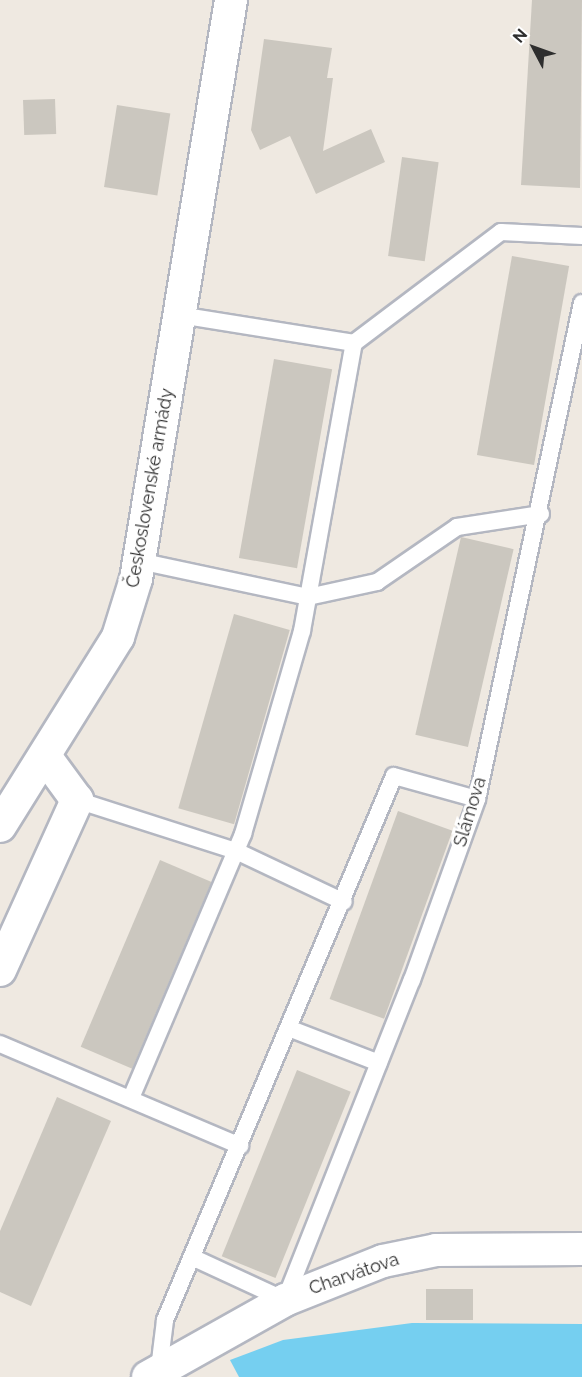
<!DOCTYPE html>
<meta charset="utf-8">
<style>
body{margin:0}
#map{position:relative;width:582px;height:1377px;overflow:hidden;background:#efe9e1;font-family:Raleway,sans-serif}
div>[style]{position:absolute}
.water>*{inset:0;background:#75cff0}
.building>*{inset:0;background:#cbc7bf;transform-origin:0 0}
.roads{filter:drop-shadow(2px 0 #b4b7c1) drop-shadow(-2px 0 #b4b7c1) drop-shadow(0 2px #b4b7c1) drop-shadow(0 -2px #b4b7c1)}
.lane>*{height:16px;margin:-8px;padding:0 8px;transform-origin:8px;border-radius:8px;background:#fff}
.street>*{height:32px;margin:-16px;padding:0 16px;transform-origin:16px;border-radius:16px;background:#fff}
span{translate:-50% -50%;white-space:nowrap;text-align:center;line-height:1.15;-webkit-text-stroke:6px #fff;paint-order:stroke}
.street-label{font-size:18px;color:#2e2e2e}
.north{position:absolute;left:504px;top:18px;width:60px;height:60px;-webkit-text-stroke:4px #fff;paint-order:stroke;rotate:311deg;font-size:16px;font-weight:700;line-height:24px;text-align:center;color:#2e2e2e}
.north::after{content:'';display:block;margin:auto;width:21px;height:27px;background:#2e2e2e;clip-path:polygon(50% 0,100% 100%,50% 72%,0 100%)}
</style>
<div id="map">
<div class="water">
<i style="clip-path:polygon(412px 1323px,582px 1324px,582px 1377px,239px 1377px,230px 1360px,283px 1340px)"></i>
</div>
<div class="building">
<i style="clip-path:polygon(532px 0,582px 0,580px 188px,521px 185px)"></i>
<i style="clip-path:polygon(264px 39px,332px 48px,327px 78px,333px 78px,323px 151px,371px 129px,385px 162px,316px 194px,290px 136px,260px 150px,251px 130px)"></i>
<i style="left:55px;top:99px;width:35px;height:32px;rotate:88deg"></i>
<i style="left:117px;top:105px;width:54px;height:83px;rotate:9deg"></i>
<i style="left:402px;top:157px;width:37px;height:100px;rotate:8deg"></i>
<i style="left:512px;top:256px;width:58px;height:202px;rotate:10deg"></i>
<i style="left:274px;top:359px;width:59px;height:202px;rotate:10deg"></i>
<i style="left:461px;top:537px;width:54px;height:203px;rotate:13deg"></i>
<i style="left:234px;top:614px;width:58px;height:202px;rotate:16deg"></i>
<i style="left:398px;top:811px;width:58px;height:200px;rotate:20deg"></i>
<i style="left:160px;top:860px;width:56px;height:203px;rotate:23deg"></i>
<i style="left:297px;top:1070px;width:58px;height:201px;rotate:22deg"></i>
<i style="clip-path:polygon(57px 1097px,111px 1121px,31px 1306px,0 1292px,0 1231px)"></i>
<i style="left:473px;top:1289px;width:31px;height:47px;rotate:90deg"></i>
</div>
<div class="roads">
<div class="lane">
<i style="left:354px;top:343px;width:184px;rotate:-37.1deg"></i>
<i style="left:501px;top:232px;width:81px;rotate:2.8deg"></i>
<i style="left:139px;top:561px;width:173px;rotate:12deg"></i>
<i style="left:308px;top:597px;width:71px;rotate:-12.3deg"></i>
<i style="left:377px;top:582px;width:97px;rotate:-34.5deg"></i>
<i style="left:457px;top:527px;width:85px;rotate:-8.8deg"></i>
<i style="left:77px;top:800px;width:167px;rotate:17.8deg"></i>
<i style="left:236px;top:851px;width:119px;rotate:25.3deg"></i>
<i style="left:291px;top:1029px;width:94px;rotate:21.1deg"></i>
<i style="left:0;top:1044px;width:261px;rotate:23deg"></i>
<i style="left:131px;top:1098px;width:287px;rotate:-67deg"></i>
<i style="left:243px;top:834px;width:211px;rotate:-73.8deg"></i>
<i style="left:302px;top:631px;width:293px;rotate:-79.8deg"></i>
<i style="left:354px;top:343px;width:176px;rotate:-170.9deg"></i>
<i style="left:192px;top:1257px;width:102px;rotate:24.8deg"></i>
<i style="left:285px;top:1300px;width:344px;rotate:-68.4deg"></i>
<i style="left:412px;top:980px;width:192px;rotate:-70.2deg"></i>
<i style="left:477px;top:799px;width:507px;rotate:-78.05deg"></i>
<i style="left:159px;top:1369px;width:49px;rotate:-83deg"></i>
<i style="left:165px;top:1320px;width:590px;rotate:-67.17deg"></i>
<i style="left:394px;top:776px;width:86px;rotate:15.5deg"></i>
</div>
<div class="street">
<i style="left:0;top:826px;width:223px;rotate:-58deg"></i>
<i style="left:118px;top:637px;width:61px;rotate:-72.8deg"></i>
<i style="left:136px;top:579px;width:587px;rotate:-80.68deg"></i>
<i style="left:0;top:970px;width:187px;rotate:-65.6deg"></i>
<i style="left:77px;top:800px;width:51px;rotate:-126.2deg"></i>
<i style="left:148px;top:1377px;width:157px;rotate:-29.3deg"></i>
<i style="left:285px;top:1300px;width:105px;rotate:-21.7deg"></i>
<i style="left:383px;top:1261px;width:54px;rotate:-11.7deg"></i>
<i style="left:436px;top:1250px;width:146px;rotate:-0.4deg"></i>
</div>
</div>
<div class="street-label">
<span style="left:150px;top:488px;rotate:-80deg">Československé armády</span>
<span style="left:470px;top:812px;rotate:-73deg">Slámova</span>
<span style="left:354px;top:1274px;rotate:-19deg">Charvátova</span>
</div>
<div class="north">N</div>
</div>
